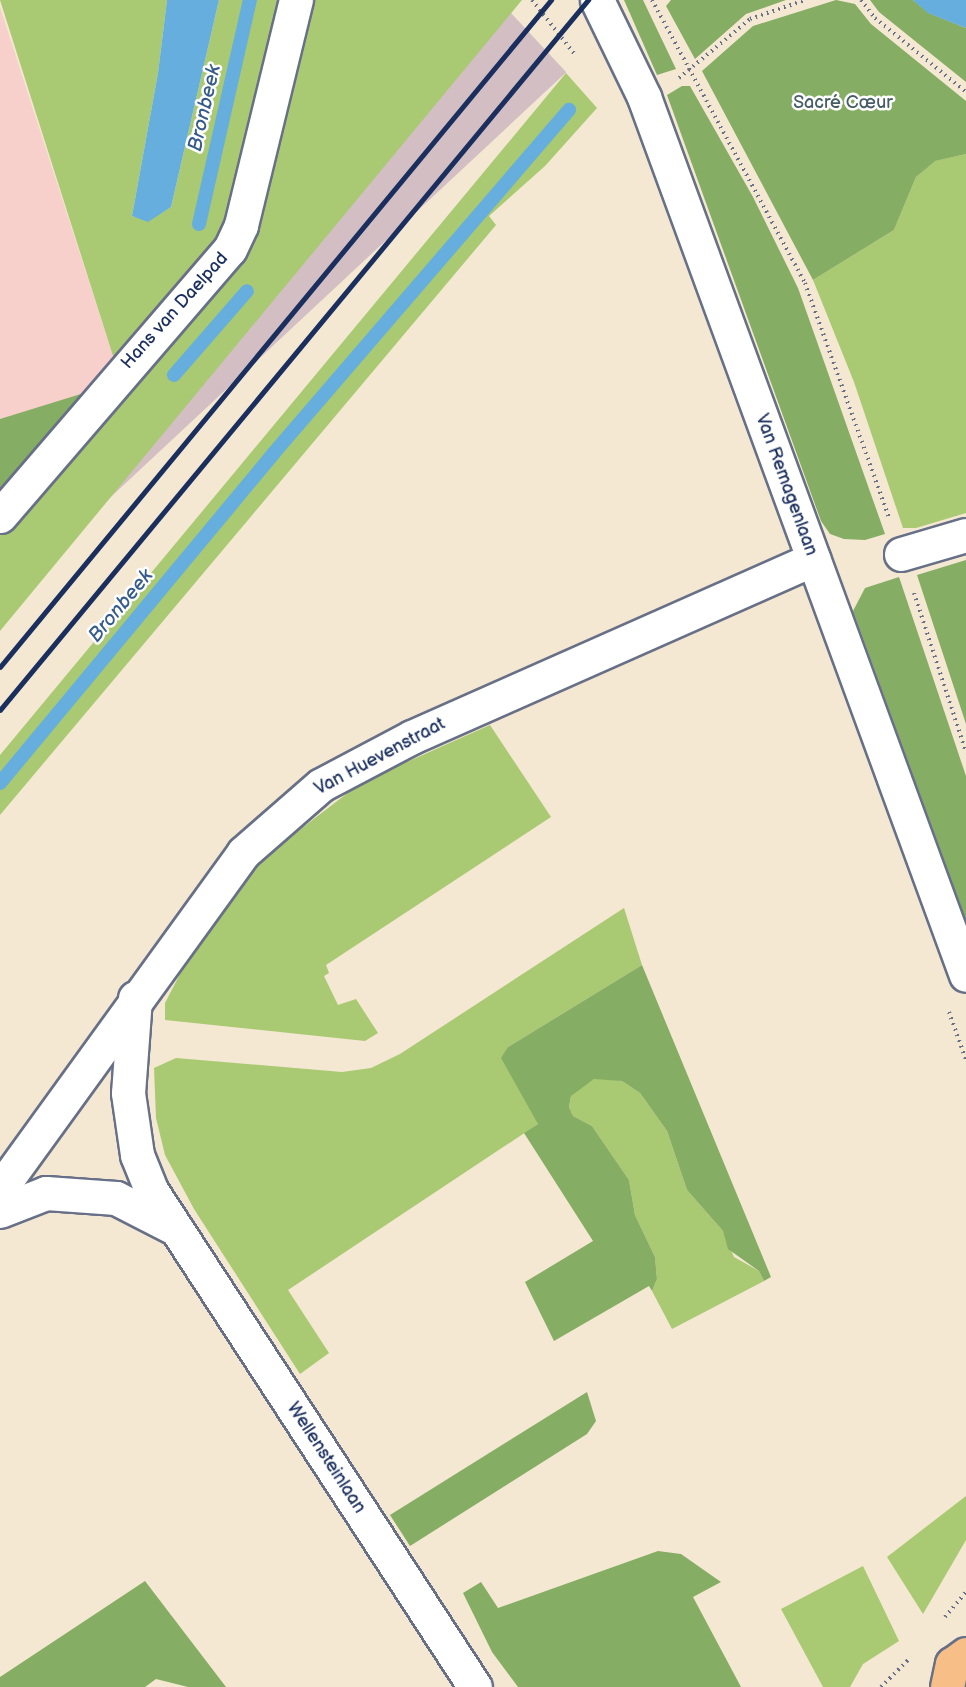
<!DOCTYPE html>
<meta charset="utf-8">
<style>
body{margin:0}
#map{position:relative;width:966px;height:1687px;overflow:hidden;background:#f4e8d2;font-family:"Balsamiq Sans",sans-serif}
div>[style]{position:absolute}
.built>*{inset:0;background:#f7d0cc}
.industrial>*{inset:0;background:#d2bec3;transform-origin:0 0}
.green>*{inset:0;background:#a9c972}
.forest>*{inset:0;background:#86ad64}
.water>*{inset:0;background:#65aedd}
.stream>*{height:14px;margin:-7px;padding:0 7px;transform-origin:7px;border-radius:7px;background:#65aedd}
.path>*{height:4px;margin-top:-2px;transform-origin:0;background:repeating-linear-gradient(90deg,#677087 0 1.5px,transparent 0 6px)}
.roads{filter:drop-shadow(2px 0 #677087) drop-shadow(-2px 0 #677087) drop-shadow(0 2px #677087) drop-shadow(0 -2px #677087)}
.minor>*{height:33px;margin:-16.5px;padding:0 16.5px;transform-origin:16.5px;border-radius:16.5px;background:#fff}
.major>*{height:33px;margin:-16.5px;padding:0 16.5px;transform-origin:16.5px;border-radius:16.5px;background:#f7be87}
.rail>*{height:4.5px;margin:-2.25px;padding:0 2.25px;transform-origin:2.25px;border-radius:2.25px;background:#1b2f5e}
span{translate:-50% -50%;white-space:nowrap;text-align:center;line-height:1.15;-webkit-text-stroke:5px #fff;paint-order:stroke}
.park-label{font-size:18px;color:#465d64}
.street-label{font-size:18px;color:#1b2f5e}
.water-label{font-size:20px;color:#355b8a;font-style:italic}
</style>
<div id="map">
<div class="built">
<i style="clip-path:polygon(0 7px,114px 359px,0 495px)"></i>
</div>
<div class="industrial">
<i style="left:511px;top:13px;width:81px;height:802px;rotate:47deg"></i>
</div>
<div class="green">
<i style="clip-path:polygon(0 0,167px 0,158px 73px,132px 216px,148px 221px,171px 207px,219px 0,278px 0,232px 210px,222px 233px,114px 359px)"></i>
<i style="clip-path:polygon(312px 0,522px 0,0 631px,0 536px,134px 375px,224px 279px)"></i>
<i style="clip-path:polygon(566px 73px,597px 108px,545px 166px,489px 216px,496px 225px,0 815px,0 755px)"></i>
<i style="clip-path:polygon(966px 154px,966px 513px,916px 528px,903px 528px,854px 382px,813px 280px,894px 230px,916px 177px,934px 161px)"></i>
<i style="clip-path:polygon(490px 725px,551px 817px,326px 965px,329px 973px,324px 976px,338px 1005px,356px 999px,378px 1033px,365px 1041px,165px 1020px,165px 1003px,181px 972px,239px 887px,272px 851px,362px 782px)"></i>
<i style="clip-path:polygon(624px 908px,642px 965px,508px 1047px,538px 1124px,288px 1290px,329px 1353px,300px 1374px,194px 1209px,165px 1155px,156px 1118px,154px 1068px,176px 1058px,342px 1072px,371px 1068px,400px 1054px)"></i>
<i style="clip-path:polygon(608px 1078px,622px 1081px,640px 1093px,667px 1131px,687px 1190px,723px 1231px,734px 1257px,759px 1271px,764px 1281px,672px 1329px,652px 1291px,657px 1279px,655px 1257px,635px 1215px,629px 1180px,592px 1126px,573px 1116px,569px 1107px,571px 1096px,577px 1088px,594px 1079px)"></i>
<i style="clip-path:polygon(966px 1496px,966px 1540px,923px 1614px,887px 1557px)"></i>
<i style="clip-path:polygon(863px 1566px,899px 1641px,863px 1664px,850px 1687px,823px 1687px,781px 1609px)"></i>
</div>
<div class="forest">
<i style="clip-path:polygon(624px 0,643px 0,676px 69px,657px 75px)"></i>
<i style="clip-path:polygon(671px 0,786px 0,746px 14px,695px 59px,666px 6px)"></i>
<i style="clip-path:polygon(836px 0,855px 4px,871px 24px,966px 101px,966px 154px,935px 161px,916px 177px,894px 230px,813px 280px,702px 71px,753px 26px)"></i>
<i style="clip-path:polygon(870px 0,913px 0,929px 13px,966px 28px,966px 82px,879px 12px)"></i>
<i style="clip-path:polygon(682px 86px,690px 86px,753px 197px,798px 288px,885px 534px,865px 540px,844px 539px,830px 534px,821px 521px,667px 95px)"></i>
<i style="clip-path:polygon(84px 393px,0 493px,0 419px)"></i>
<i style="clip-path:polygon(966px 560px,966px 724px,917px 575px)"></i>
<i style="clip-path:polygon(899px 577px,966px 776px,966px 920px,853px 611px,865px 588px)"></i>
<i style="clip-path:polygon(642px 965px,771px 1277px,764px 1281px,759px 1271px,728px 1249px,723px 1231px,687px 1190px,667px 1131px,640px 1093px,622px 1081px,594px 1079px,571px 1096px,569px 1107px,573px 1116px,592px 1126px,629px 1180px,635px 1215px,655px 1257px,657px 1279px,652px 1291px,649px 1286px,554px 1341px,525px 1282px,593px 1241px,524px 1133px,538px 1124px,501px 1058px,508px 1047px)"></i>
<i style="clip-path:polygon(587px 1392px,596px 1421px,587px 1434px,410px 1546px,390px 1515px)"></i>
<i style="clip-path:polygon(658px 1551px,681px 1554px,721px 1582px,693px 1597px,741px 1687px,518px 1687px,492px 1652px,463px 1593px,481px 1582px,498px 1608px)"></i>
<i style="clip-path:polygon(145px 1581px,226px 1687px,188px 1687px,156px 1679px,145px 1687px,0 1687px,0 1677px)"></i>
</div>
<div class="water">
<i style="clip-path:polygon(167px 0,219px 0,171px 207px,148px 222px,132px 216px,158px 73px)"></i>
<i style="clip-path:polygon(913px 0,966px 0,966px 28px,928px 13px)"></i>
</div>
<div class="stream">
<i style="left:199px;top:224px;width:230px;rotate:-77.2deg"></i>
<i style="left:174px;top:375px;width:111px;rotate:-49deg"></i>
<i style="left:0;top:783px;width:428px;rotate:-50.3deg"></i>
<i style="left:273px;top:454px;width:454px;rotate:-49.3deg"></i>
</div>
<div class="path">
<i style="left:532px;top:0;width:71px;rotate:51.8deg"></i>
<i style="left:652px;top:0;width:322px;rotate:61.6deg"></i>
<i style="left:805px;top:283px;width:249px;rotate:70.3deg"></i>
<i style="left:861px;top:0;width:23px;rotate:52deg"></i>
<i style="left:875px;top:18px;width:117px;rotate:39.1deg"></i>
<i style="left:679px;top:78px;width:92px;rotate:-39.7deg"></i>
<i style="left:750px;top:19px;width:58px;rotate:-19.1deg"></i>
<i style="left:914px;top:593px;width:167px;rotate:71.9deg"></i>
<i style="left:949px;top:1012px;width:51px;rotate:70.5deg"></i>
<i style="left:945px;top:1617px;width:33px;rotate:-50deg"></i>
<i style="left:881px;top:1687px;width:42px;rotate:-45deg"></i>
</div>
<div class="roads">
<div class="minor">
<i style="left:597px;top:0;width:108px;rotate:64.1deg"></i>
<i style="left:644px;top:97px;width:935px;rotate:69.86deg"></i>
<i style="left:0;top:516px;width:352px;rotate:-49.3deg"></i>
<i style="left:230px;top:249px;width:26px;rotate:-65deg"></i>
<i style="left:241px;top:225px;width:232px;rotate:-76.3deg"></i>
<i style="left:901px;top:554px;width:68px;rotate:-16.3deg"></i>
<i style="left:135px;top:998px;width:95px;rotate:94.2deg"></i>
<i style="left:128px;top:1093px;width:63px;rotate:81.7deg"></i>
<i style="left:137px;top:1155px;width:38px;rotate:68deg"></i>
<i style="left:151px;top:1190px;width:593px;rotate:56.9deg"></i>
<i style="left:0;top:1189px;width:415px;rotate:-54.1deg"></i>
<i style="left:243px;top:853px;width:103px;rotate:-41.1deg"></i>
<i style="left:321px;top:785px;width:103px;rotate:-27.8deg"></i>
<i style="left:412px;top:737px;width:439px;rotate:-23.9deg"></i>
<i style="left:0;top:1211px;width:49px;rotate:-21.4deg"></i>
<i style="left:46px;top:1193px;width:70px;rotate:4.1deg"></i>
<i style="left:116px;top:1198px;width:68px;rotate:27.3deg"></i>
</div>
<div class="major">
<i style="left:947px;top:1687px;width:24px;rotate:-78deg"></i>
<i style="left:952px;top:1664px;width:17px;rotate:-36deg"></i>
</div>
</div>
<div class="rail">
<i style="left:0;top:667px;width:865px;rotate:-50.44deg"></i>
<i style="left:0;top:710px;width:922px;rotate:-50.37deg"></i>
</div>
<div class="park-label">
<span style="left:843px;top:103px">Sacré Cœur</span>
</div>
<div class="street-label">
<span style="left:175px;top:311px;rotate:-48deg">Hans van Daelpad</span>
<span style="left:786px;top:485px;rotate:70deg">Van Remagenlaan</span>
<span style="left:380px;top:757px;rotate:-28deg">Van Huevenstraat</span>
<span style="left:326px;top:1458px;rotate:57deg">Wellensteinlaan</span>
</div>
<div class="water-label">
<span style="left:205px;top:108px;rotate:-77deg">Bronbeek</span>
<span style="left:121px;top:606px;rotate:-50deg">Bronbeek</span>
</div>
</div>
